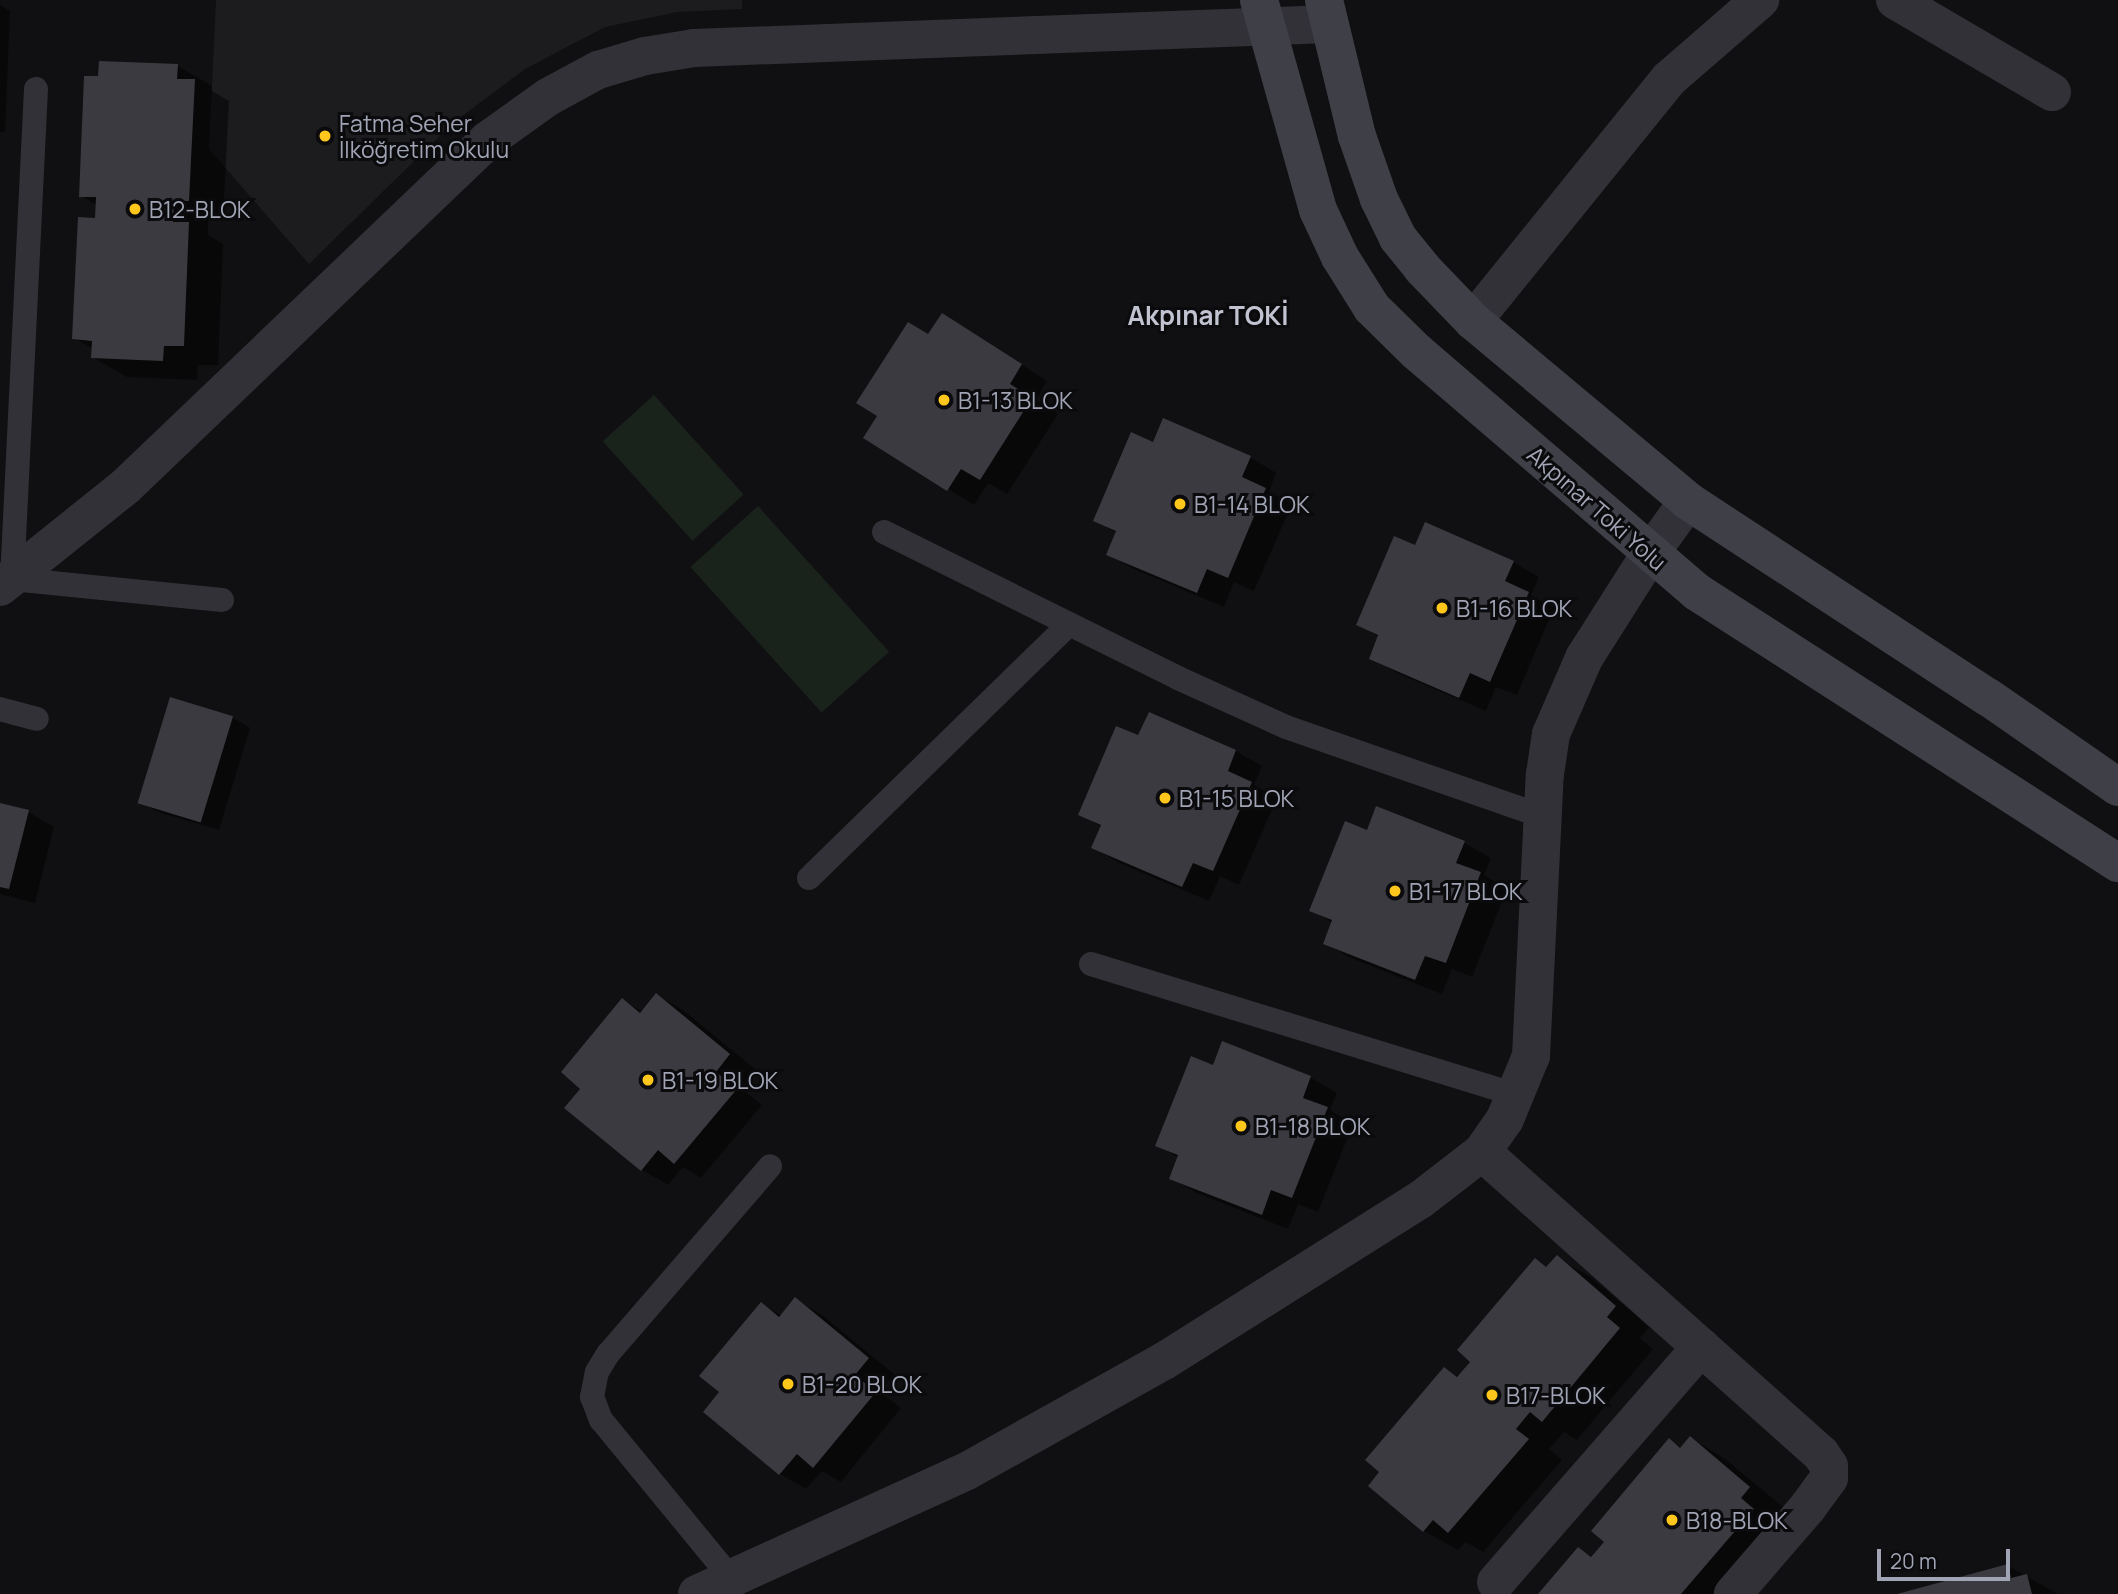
<!DOCTYPE html>
<meta charset="utf-8">
<style>
body{margin:0}
#map{position:relative;width:2118px;height:1594px;overflow:hidden;background:#101012;font-family:Manrope,sans-serif}
div>[style]{position:absolute}
.built>*{inset:0;background:#1c1c1f}
.green>*{inset:0;background:#1a221c;transform-origin:0 0}
.shadow>*{inset:0;background:#0007}
.building>*{inset:0;background:#3a3a40;transform-origin:0 0}
.service>*{height:24px;margin:-12px;padding:0 12px;transform-origin:12px;border-radius:12px;background:#313137}
.minor>*{height:38px;margin:-19px;padding:0 19px;transform-origin:19px;border-radius:19px;background:#313137}
.secondary>*{height:38px;margin:-19px;padding:0 19px;transform-origin:19px;border-radius:19px;background:#3f4047}
.dots>*{width:19px;height:19px;translate:-50% -50%;box-sizing:border-box;border:4px solid #0b0b0d;border-radius:50%}
span{translate:-50% -50%;white-space:nowrap;text-align:center;line-height:1.15;-webkit-text-stroke:6px #0b0b0d;paint-order:stroke}
.poi-label{font-size:23px;color:#a0a4b4}
.left{translate:0 -50%;text-align:left}
.street-label{font-size:23px;color:#a0a4b4}
.quarter-label{font-size:26px;color:#c1c4d0;font-weight:700}
.scale{position:absolute;left:1877px;top:1549px;width:133px;height:32px;box-sizing:border-box;border:4px solid #a0a4b4;border-top:0;padding-left:9px;font-size:21px;line-height:24px;white-space:nowrap;color:#a0a4b4;-webkit-text-stroke:5px #0b0b0d;paint-order:stroke}
</style>
<div id="map">
<div class="built">
<i style="clip-path:polygon(216px 0,742px 0,742px 9px,677px 12px,605px 27px,525px 69px,454px 122px,309px 264px,209px 149px)"></i>
</div>
<div class="green">
<i style="left:654px;top:395px;width:134px;height:69px;rotate:48deg"></i>
<i style="left:758px;top:506px;width:196px;height:91px;rotate:48deg"></i>
</div>
<div class="shadow">
<i style="clip-path:polygon(0 5px,10px 11px,5px 132px,0 132px)"></i>
<i style="clip-path:polygon(178px 66px,212px 86px,212px 91px,229px 101px,223px 220px,208px 219px,208px 235px,223px 244px,218px 365px,198px 365px,197px 380px,127px 377px,92px 357px,93px 349px,74px 338px,97px 220px,97px 205px,81px 196px)"></i>
<i style="clip-path:polygon(968px 330px,1047px 381px,1036px 400px,1058px 414px,1007px 494px,988px 483px,974px 505px,865px 437px)"></i>
<i style="clip-path:polygon(1250px 457px,1276px 473px,1269px 491px,1292px 504px,1254px 591px,1234px 582px,1224px 607px,1134px 569px,1108px 554px,1117px 533px,1095px 520px)"></i>
<i style="clip-path:polygon(1416px 548px,1513px 562px,1539px 577px,1531px 595px,1554px 608px,1517px 695px,1496px 687px,1486px 711px,1397px 673px,1371px 658px,1379px 637px,1358px 624px)"></i>
<i style="clip-path:polygon(1149px 714px,1236px 751px,1262px 766px,1254px 785px,1277px 798px,1239px 885px,1220px 876px,1209px 901px,1119px 863px,1093px 847px,1102px 827px,1080px 814px,1139px 738px)"></i>
<i style="clip-path:polygon(232px 717px,250px 728px,219px 830px,158px 812px,140px 802px)"></i>
<i style="clip-path:polygon(0 805px,28px 812px,54px 827px,35px 903px,0 894px)"></i>
<i style="clip-path:polygon(1377px 808px,1464px 843px,1491px 858px,1484px 875px,1507px 889px,1472px 977px,1452px 969px,1442px 994px,1351px 958px,1325px 943px,1333px 923px,1311px 910px,1368px 832px)"></i>
<i style="clip-path:polygon(657px 995px,683px 1010px,756px 1070px,741px 1088px,762px 1105px,701px 1178px,683px 1167px,668px 1185px,642px 1170px,582px 1088px,622px 1000px,643px 1012px)"></i>
<i style="clip-path:polygon(1223px 1043px,1311px 1078px,1337px 1093px,1330px 1110px,1353px 1124px,1318px 1212px,1298px 1204px,1288px 1229px,1197px 1193px,1171px 1178px,1179px 1158px,1158px 1145px,1214px 1067px)"></i>
<i style="clip-path:polygon(1557px 1258px,1591px 1277px,1649px 1327px,1640px 1338px,1653px 1349px,1577px 1440px,1564px 1432px,1549px 1449px,1562px 1460px,1483px 1552px,1466px 1542px,1458px 1550px,1424px 1531px,1382px 1472px,1444px 1369px,1459px 1377px,1536px 1261px,1548px 1268px)"></i>
<i style="clip-path:polygon(795px 1299px,822px 1315px,894px 1374px,880px 1392px,901px 1408px,841px 1482px,822px 1471px,806px 1489px,780px 1474px,721px 1392px,761px 1304px,782px 1316px)"></i>
<i style="clip-path:polygon(1690px 1438px,1724px 1458px,1783px 1507px,1732px 1594px,1540px 1594px,1578px 1549px,1593px 1557px,1606px 1542px,1669px 1440px,1682px 1448px)"></i>
<i style="clip-path:polygon(2008px 1566px,2058px 1594px,1900px 1594px)"></i>
</div>
<div class="building">
<i style="clip-path:polygon(99px 61px,178px 64px,177px 79px,195px 79px,189px 201px,174px 201px,173px 222px,189px 222px,184px 346px,164px 346px,163px 361px,91px 358px,92px 341px,72px 339px,78px 217px,95px 218px,96px 197px,79px 197px,84px 76px,98px 76px)"></i>
<i style="clip-path:polygon(942px 313px,1022px 364px,1010px 384px,1032px 398px,980px 480px,961px 469px,947px 491px,863px 438px,877px 416px,856px 403px,908px 322px,928px 334px)"></i>
<i style="clip-path:polygon(1163px 418px,1251px 456px,1242px 477px,1266px 488px,1228px 578px,1207px 569px,1197px 593px,1106px 555px,1116px 531px,1093px 521px,1131px 432px,1153px 442px)"></i>
<i style="clip-path:polygon(1425px 522px,1514px 561px,1505px 581px,1529px 592px,1490px 682px,1470px 673px,1459px 698px,1369px 659px,1378px 635px,1356px 625px,1394px 536px,1415px 545px)"></i>
<i style="left:170px;top:697px;width:66px;height:111px;rotate:17deg"></i>
<i style="clip-path:polygon(1149px 712px,1236px 750px,1228px 771px,1252px 782px,1213px 871px,1193px 863px,1182px 887px,1091px 848px,1101px 825px,1078px 815px,1116px 726px,1138px 735px)"></i>
<i style="clip-path:polygon(0 803px,29px 810px,9px 889px,0 887px)"></i>
<i style="clip-path:polygon(1376px 806px,1465px 841px,1456px 863px,1481px 872px,1446px 963px,1425px 956px,1415px 980px,1323px 944px,1332px 920px,1309px 911px,1345px 821px,1367px 830px)"></i>
<i style="clip-path:polygon(656px 993px,730px 1054px,716px 1072px,737px 1089px,674px 1164px,658px 1150px,641px 1171px,564px 1108px,580px 1089px,561px 1072px,622px 998px,640px 1013px)"></i>
<i style="clip-path:polygon(1222px 1041px,1311px 1076px,1303px 1098px,1328px 1107px,1292px 1198px,1271px 1190px,1262px 1215px,1169px 1179px,1178px 1155px,1155px 1146px,1191px 1056px,1213px 1065px)"></i>
<i style="clip-path:polygon(1557px 1255px,1616px 1306px,1607px 1317px,1620px 1328px,1542px 1422px,1530px 1412px,1516px 1429px,1529px 1439px,1448px 1533px,1433px 1520px,1423px 1532px,1368px 1486px,1379px 1472px,1365px 1460px,1444px 1367px,1457px 1377px,1470px 1362px,1457px 1350px,1535px 1258px,1546px 1267px)"></i>
<i style="clip-path:polygon(795px 1297px,869px 1358px,855px 1375px,876px 1392px,813px 1468px,797px 1454px,779px 1475px,703px 1412px,719px 1392px,699px 1376px,761px 1302px,779px 1317px)"></i>
<i style="clip-path:polygon(1690px 1436px,1750px 1487px,1741px 1498px,1754px 1509px,1681px 1594px,1538px 1594px,1578px 1547px,1591px 1557px,1604px 1542px,1591px 1531px,1669px 1438px,1680px 1448px)"></i>
<i style="clip-path:polygon(2008px 1564px,2011px 1578px,2027px 1574px,2032px 1594px,1897px 1594px)"></i>
</div>
<div class="service">
<i style="left:36px;top:89px;width:491px;rotate:92.8deg"></i>
<i style="left:12px;top:579px;width:211px;rotate:5.7deg"></i>
<i style="left:884px;top:532px;width:328px;rotate:26.4deg"></i>
<i style="left:1178px;top:678px;width:119px;rotate:24.4deg"></i>
<i style="left:1286px;top:727px;width:273px;rotate:19.2deg"></i>
<i style="left:0;top:709px;width:38px;rotate:15deg"></i>
<i style="left:809px;top:878px;width:363px;rotate:-44.3deg"></i>
<i style="left:1091px;top:964px;width:445px;rotate:17.1deg"></i>
<i style="left:731px;top:1578px;width:205px;rotate:-129.4deg"></i>
<i style="left:601px;top:1420px;width:25px;rotate:-111deg"></i>
<i style="left:592px;top:1397px;width:25px;rotate:-79deg"></i>
<i style="left:597px;top:1372px;width:21px;rotate:-59deg"></i>
<i style="left:608px;top:1354px;width:248px;rotate:-49.2deg"></i>
</div>
<div class="minor">
<i style="left:1895px;top:0;width:182px;rotate:30.4deg"></i>
<i style="left:1473px;top:321px;width:311px;rotate:-51deg"></i>
<i style="left:1669px;top:79px;width:121px;rotate:-41deg"></i>
<i style="left:0;top:587px;width:161px;rotate:-38.7deg"></i>
<i style="left:126px;top:486px;width:501px;rotate:-43.71deg"></i>
<i style="left:488px;top:140px;width:74px;rotate:-35.6deg"></i>
<i style="left:548px;top:97px;width:57px;rotate:-28.4deg"></i>
<i style="left:598px;top:70px;width:49px;rotate:-16.6deg"></i>
<i style="left:645px;top:56px;width:50px;rotate:-9.3deg"></i>
<i style="left:694px;top:48px;width:635px;rotate:-2.16deg"></i>
<i style="left:1482px;top:1152px;width:454px;rotate:41.7deg"></i>
<i style="left:1821px;top:1454px;width:14px;rotate:56deg"></i>
<i style="left:1829px;top:1466px;width:12px;rotate:90deg"></i>
<i style="left:1829px;top:1478px;width:36px;rotate:126deg"></i>
<i style="left:1808px;top:1507px;width:115px;rotate:130.8deg"></i>
<i style="left:1496px;top:1582px;width:312px;rotate:-48.9deg"></i>
<i style="left:697px;top:1594px;width:297px;rotate:-24.5deg"></i>
<i style="left:967px;top:1471px;width:226px;rotate:-29.2deg"></i>
<i style="left:1164px;top:1361px;width:302px;rotate:-32.2deg"></i>
<i style="left:1420px;top:1200px;width:78px;rotate:-37.7deg"></i>
<i style="left:1482px;top:1152px;width:40px;rotate:-55.1deg"></i>
<i style="left:1505px;top:1119px;width:68px;rotate:-67.6deg"></i>
<i style="left:1531px;top:1056px;width:282px;rotate:-87.2deg"></i>
<i style="left:1545px;top:774px;width:40px;rotate:-81.5deg"></i>
<i style="left:1551px;top:734px;width:83px;rotate:-66.5deg"></i>
<i style="left:1584px;top:658px;width:123px;rotate:-57.6deg"></i>
<i style="left:1650px;top:554px;width:65px;rotate:-54.4deg"></i>
</div>
<div class="secondary">
<i style="left:1259px;top:0;width:218px;rotate:74.3deg"></i>
<i style="left:1318px;top:210px;width:52px;rotate:64.9deg"></i>
<i style="left:1340px;top:257px;width:60px;rotate:57.9deg"></i>
<i style="left:1372px;top:308px;width:63px;rotate:44.4deg"></i>
<i style="left:1417px;top:352px;width:369px;rotate:40.6deg"></i>
<i style="left:1697px;top:592px;width:501px;rotate:32.77deg"></i>
<i style="left:1324px;top:0;width:140px;rotate:76.4deg"></i>
<i style="left:1357px;top:136px;width:67px;rotate:70.8deg"></i>
<i style="left:1379px;top:199px;width:43px;rotate:64deg"></i>
<i style="left:1398px;top:238px;width:38px;rotate:51deg"></i>
<i style="left:1422px;top:268px;width:74px;rotate:46.1deg"></i>
<i style="left:1473px;top:321px;width:280px;rotate:39.9deg"></i>
<i style="left:1688px;top:501px;width:358px;rotate:33.2deg"></i>
<i style="left:1988px;top:697px;width:158px;rotate:34.7deg"></i>
</div>
<div class="dots">
<i style="left:325px;top:136px;background:#ffc71b"></i>
<i style="left:135px;top:209px;background:#ffc71b"></i>
<i style="left:944px;top:400px;background:#ffc71b"></i>
<i style="left:1180px;top:504px;background:#ffc71b"></i>
<i style="left:1442px;top:608px;background:#ffc71b"></i>
<i style="left:1165px;top:798px;background:#ffc71b"></i>
<i style="left:1395px;top:891px;background:#ffc71b"></i>
<i style="left:648px;top:1080px;background:#ffc71b"></i>
<i style="left:1241px;top:1126px;background:#ffc71b"></i>
<i style="left:788px;top:1384px;background:#ffc71b"></i>
<i style="left:1492px;top:1395px;background:#ffc71b"></i>
<i style="left:1672px;top:1520px;background:#ffc71b"></i>
</div>
<div class="poi-label">
<span class="left" style="left:339px;top:136px">Fatma Seher<br>İlköğretim Okulu</span>
<span class="left" style="left:149px;top:209px">B12-BLOK</span>
<span class="left" style="left:958px;top:400px">B1-13 BLOK</span>
<span class="left" style="left:1194px;top:504px">B1-14 BLOK</span>
<span class="left" style="left:1456px;top:608px">B1-16 BLOK</span>
<span class="left" style="left:1179px;top:798px">B1-15 BLOK</span>
<span class="left" style="left:1409px;top:891px">B1-17 BLOK</span>
<span class="left" style="left:662px;top:1080px">B1-19 BLOK</span>
<span class="left" style="left:1255px;top:1126px">B1-18 BLOK</span>
<span class="left" style="left:802px;top:1384px">B1-20 BLOK</span>
<span class="left" style="left:1506px;top:1395px">B17-BLOK</span>
<span class="left" style="left:1686px;top:1520px">B18-BLOK</span>
</div>
<div class="street-label">
<span style="left:1597px;top:508px;rotate:41deg">Akpınar Toki Yolu</span>
</div>
<div class="quarter-label">
<span style="left:1208px;top:316px">Akpınar TOKİ</span>
</div>
<div class="scale">20 m</div>
</div>
